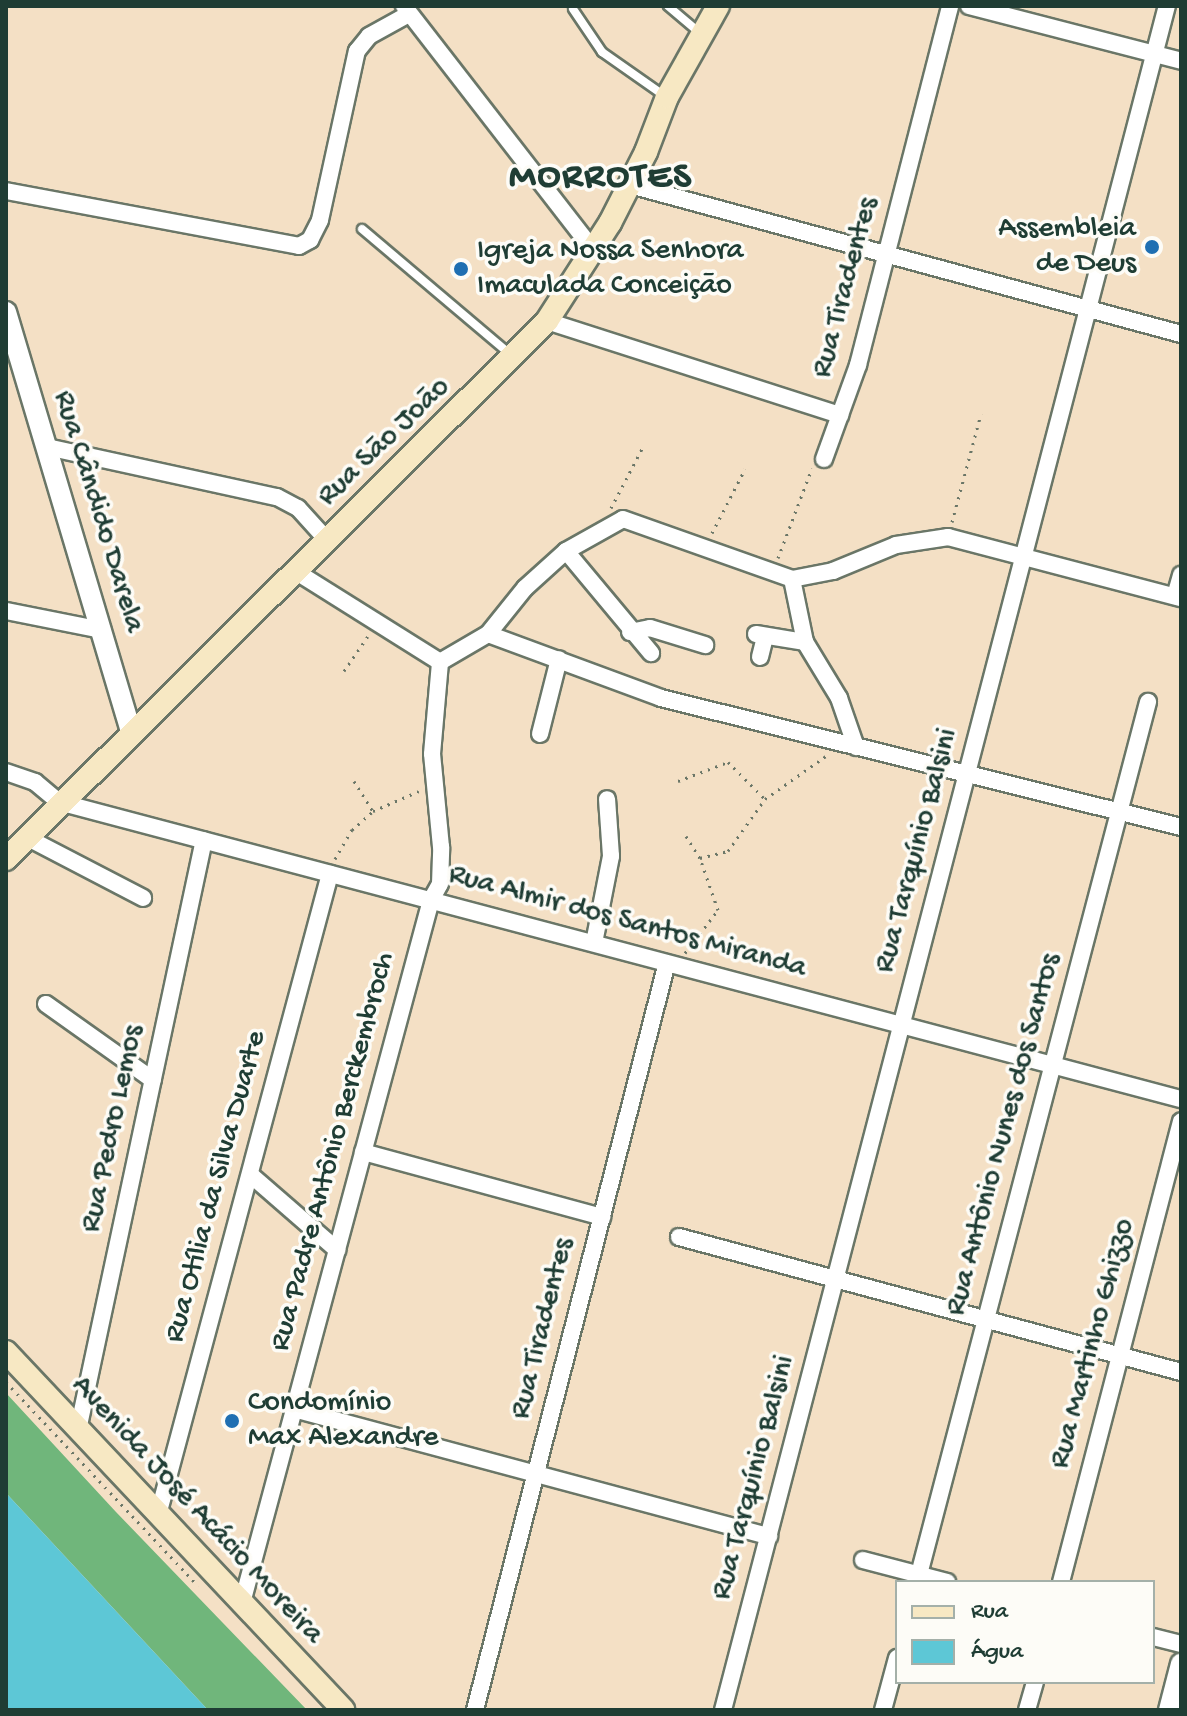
<!DOCTYPE html>
<meta charset="utf-8">
<style>
body{margin:0}
#map{position:relative;width:1187px;height:1716px;overflow:hidden;background:#f4e0c5;font-family:"Gochi Hand",sans-serif}
div>[style]{position:absolute}
.forest>*{inset:0;background:#70b67b}
.water>*{inset:0;background:#5dc7d6}
.path>*{height:3px;margin-top:-1.5px;transform-origin:0;background:repeating-linear-gradient(90deg,#6a7667 0 2px,transparent 0 8px)}
.roads{filter:drop-shadow(2px 0 #6a7667) drop-shadow(-2px 0 #6a7667) drop-shadow(0 2px #6a7667) drop-shadow(0 -2px #6a7667)}
.service>*{height:8px;margin:-4px;padding:0 4px;transform-origin:4px;border-radius:4px;background:#fff}
.minor>*{height:16px;margin:-8px;padding:0 8px;transform-origin:8px;border-radius:8px;background:#fff}
.tertiary>*{height:20px;margin:-10px;padding:0 10px;transform-origin:10px;border-radius:10px;background:#fff}
.secondary>*{height:22px;margin:-11px;padding:0 11px;transform-origin:11px;border-radius:11px;background:#f7e8c3}
.dots>*{width:22px;height:22px;translate:-50% -50%;box-sizing:border-box;border:4px solid #fdfcf7;border-radius:50%}
span{translate:-50% -50%;white-space:nowrap;text-align:center;line-height:1.15;-webkit-text-stroke:7px #fdfcf7;paint-order:stroke}
.poi-label{font-size:30px;color:#1f3d34}
.right{translate:-100% -50%;text-align:right}
.left{translate:0 -50%;text-align:left}
.street-label{font-size:30px;color:#1f3d34}
.district-label{font-size:38px;color:#1f3d34;font-weight:700;letter-spacing:2px}
.frame{position:absolute;inset:0;border:8px solid #1f3d34;pointer-events:none}
.legend{position:absolute;left:895px;top:1580px;width:260px;height:104px;box-sizing:border-box;background:#fdfcf7;border:2px solid #a4b0a9;margin:0;padding:10px 14px;list-style:none;font-size:24px;color:#1f3d34}
.legend li{display:flex;align-items:center;gap:16px;height:40px}
.legend b{width:40px;border:2px solid #a4b0a9}
</style>
<div id="map">
<div class="forest">
<i style="clip-path:polygon(6px 1393px,116px 1512px,307px 1710px,208px 1710px,6px 1493px)"></i>
</div>
<div class="water">
<i style="clip-path:polygon(6px 1493px,208px 1710px,6px 1710px)"></i>
</div>
<div class="path">
<i style="left:611px;top:508px;width:71px;rotate:-62.4deg"></i>
<i style="left:952px;top:522px;width:112px;rotate:-75deg"></i>
<i style="left:712px;top:533px;width:72px;rotate:-62.7deg"></i>
<i style="left:778px;top:558px;width:96px;rotate:-69.3deg"></i>
<i style="left:344px;top:671px;width:42px;rotate:-55.6deg"></i>
<i style="left:354px;top:781px;width:36px;rotate:58deg"></i>
<i style="left:678px;top:781px;width:53px;rotate:-20.8deg"></i>
<i style="left:728px;top:762px;width:52px;rotate:45deg"></i>
<i style="left:686px;top:836px;width:26px;rotate:58deg"></i>
<i style="left:335px;top:859px;width:34px;rotate:-60deg"></i>
<i style="left:352px;top:830px;width:28px;rotate:-42deg"></i>
<i style="left:373px;top:811px;width:50px;rotate:-23.5deg"></i>
<i style="left:685px;top:953px;width:54px;rotate:-52.5deg"></i>
<i style="left:718px;top:910px;width:55px;rotate:-109.1deg"></i>
<i style="left:700px;top:858px;width:29px;rotate:-14deg"></i>
<i style="left:728px;top:851px;width:64px;rotate:-54.6deg"></i>
<i style="left:765px;top:799px;width:75px;rotate:-35.2deg"></i>
<i style="left:6px;top:1382px;width:280px;rotate:46.7deg"></i>
</div>
<div class="roads">
<div class="service">
<i style="left:668px;top:6px;width:43px;rotate:40.3deg"></i>
<i style="left:573px;top:9px;width:52px;rotate:56deg"></i>
<i style="left:602px;top:52px;width:78px;rotate:35.1deg"></i>
<i style="left:362px;top:229px;width:195px;rotate:40.2deg"></i>
</div>
<div class="minor">
<i style="left:404px;top:6px;width:310px;rotate:52.2deg"></i>
<i style="left:969px;top:6px;width:219px;rotate:14.5deg"></i>
<i style="left:630px;top:185px;width:571px;rotate:15.13deg"></i>
<i style="left:6px;top:191px;width:298px;rotate:10.6deg"></i>
<i style="left:299px;top:246px;width:13px;rotate:-29deg"></i>
<i style="left:310px;top:240px;width:22px;rotate:-63deg"></i>
<i style="left:320px;top:220px;width:173px;rotate:-77.7deg"></i>
<i style="left:357px;top:51px;width:19px;rotate:-51deg"></i>
<i style="left:369px;top:36px;width:46px;rotate:-28.8deg"></i>
<i style="left:547px;top:321px;width:308px;rotate:17.8deg"></i>
<i style="left:47px;top:447px;width:235px;rotate:12.3deg"></i>
<i style="left:277px;top:497px;width:24px;rotate:28deg"></i>
<i style="left:298px;top:508px;width:43px;rotate:47.8deg"></i>
<i style="left:824px;top:459px;width:100px;rotate:-70.1deg"></i>
<i style="left:858px;top:365px;width:371px;rotate:-75.6deg"></i>
<i style="left:566px;top:551px;width:133px;rotate:50.2deg"></i>
<i style="left:295px;top:571px;width:171px;rotate:32.1deg"></i>
<i style="left:792px;top:579px;width:64px;rotate:78.3deg"></i>
<i style="left:805px;top:642px;width:66px;rotate:58.7deg"></i>
<i style="left:839px;top:698px;width:52px;rotate:70.9deg"></i>
<i style="left:1175px;top:596px;width:22px;rotate:-74deg"></i>
<i style="left:6px;top:611px;width:98px;rotate:11.2deg"></i>
<i style="left:630px;top:632px;width:20px;rotate:-11deg"></i>
<i style="left:650px;top:628px;width:58px;rotate:17.2deg"></i>
<i style="left:488px;top:634px;width:184px;rotate:20.3deg"></i>
<i style="left:661px;top:698px;width:536px;rotate:13.93deg"></i>
<i style="left:756px;top:634px;width:50px;rotate:9.3deg"></i>
<i style="left:760px;top:657px;width:21px;rotate:-76deg"></i>
<i style="left:540px;top:734px;width:77px;rotate:-75.8deg"></i>
<i style="left:6px;top:772px;width:31px;rotate:19deg"></i>
<i style="left:35px;top:782px;width:31px;rotate:40deg"></i>
<i style="left:59px;top:802px;width:1161px;rotate:14.83deg"></i>
<i style="left:26px;top:837px;width:132px;rotate:27.5deg"></i>
<i style="left:594px;top:943px;width:89px;rotate:-78.9deg"></i>
<i style="left:611px;top:856px;width:57px;rotate:-94deg"></i>
<i style="left:46px;top:1004px;width:131px;rotate:35.4deg"></i>
<i style="left:363px;top:1152px;width:248px;rotate:15.2deg"></i>
<i style="left:252px;top:1176px;width:113px;rotate:41deg"></i>
<i style="left:679px;top:1237px;width:520px;rotate:15.05deg"></i>
<i style="left:294px;top:1409px;width:492px;rotate:15deg"></i>
<i style="left:78px;top:1430px;width:603px;rotate:-77.95deg"></i>
<i style="left:158px;top:1515px;width:664px;rotate:-74.98deg"></i>
<i style="left:863px;top:1560px;width:87px;rotate:14.7deg"></i>
<i style="left:917px;top:1582px;width:910px;rotate:-75.29deg"></i>
<i style="left:1061px;top:1582px;width:476px;rotate:-75.4deg"></i>
<i style="left:242px;top:1603px;width:728px;rotate:-74.95deg"></i>
<i style="left:431px;top:900px;width:18px;rotate:-61deg"></i>
<i style="left:440px;top:884px;width:37px;rotate:-88deg"></i>
<i style="left:441px;top:847px;width:93px;rotate:-95.5deg"></i>
<i style="left:432px;top:754px;width:92px;rotate:-85deg"></i>
<i style="left:440px;top:662px;width:56px;rotate:-30.3deg"></i>
<i style="left:488px;top:634px;width:59px;rotate:-51.2deg"></i>
<i style="left:525px;top:588px;width:55px;rotate:-42.1deg"></i>
<i style="left:566px;top:551px;width:65px;rotate:-29.3deg"></i>
<i style="left:623px;top:519px;width:179px;rotate:19.5deg"></i>
<i style="left:792px;top:579px;width:42px;rotate:-11deg"></i>
<i style="left:833px;top:571px;width:68px;rotate:-22.4deg"></i>
<i style="left:896px;top:545px;width:53px;rotate:-8.7deg"></i>
<i style="left:948px;top:537px;width:241px;rotate:14.7deg"></i>
<i style="left:1153px;top:1637px;width:29px;rotate:14deg"></i>
<i style="left:475px;top:1710px;width:771px;rotate:-75.59deg"></i>
<i style="left:723px;top:1710px;width:1761px;rotate:-75.4deg"></i>
<i style="left:883px;top:1710px;width:54px;rotate:-74.9deg"></i>
<i style="left:1027px;top:1710px;width:29px;rotate:-74deg"></i>
</div>
<div class="tertiary">
<i style="left:6px;top:312px;width:436px;rotate:73.4deg"></i>
<i style="left:1169px;top:1710px;width:48px;rotate:-75.4deg"></i>
</div>
<div class="secondary">
<i style="left:6px;top:859px;width:763px;rotate:-44.84deg"></i>
<i style="left:547px;top:321px;width:117px;rotate:-57.3deg"></i>
<i style="left:610px;top:223px;width:80px;rotate:-63.1deg"></i>
<i style="left:646px;top:152px;width:59px;rotate:-69.1deg"></i>
<i style="left:667px;top:97px;width:104px;rotate:-60.7deg"></i>
<i style="left:6px;top:1352px;width:492px;rotate:46.7deg"></i>
</div>
</div>
<div class="dots">
<i style="left:1152px;top:247px;background:#1f6fb2"></i>
<i style="left:461px;top:269px;background:#1f6fb2"></i>
<i style="left:232px;top:1421px;background:#1f6fb2"></i>
</div>
<div class="poi-label">
<span class="right" style="left:1136px;top:247px">Assembleia<br>de Deus</span>
<span class="left" style="left:477px;top:269px">Igreja Nossa Senhora<br>Imaculada Conceição</span>
<span class="left" style="left:248px;top:1421px">Condomínio<br>Max Alexandre</span>
</div>
<div class="street-label">
<span style="left:847px;top:288px;rotate:-75deg">Rua Tiradentes</span>
<span style="left:385px;top:443px;rotate:-44deg">Rua São João</span>
<span style="left:97px;top:512px;rotate:73deg">Rua Cândido Darela</span>
<span style="left:918px;top:851px;rotate:-75deg">Rua Tarquínio Balsini</span>
<span style="left:627px;top:923px;rotate:15deg">Rua Almir dos Santos Miranda</span>
<span style="left:114px;top:1129px;rotate:-78deg">Rua Pedro Lemos</span>
<span style="left:1005px;top:1135px;rotate:-75deg">Rua Antônio Nunes dos Santos</span>
<span style="left:334px;top:1152px;rotate:-75deg">Rua Padre Antônio Berckembroch</span>
<span style="left:217px;top:1187px;rotate:-75deg">Rua Otília da Silva Duarte</span>
<span style="left:544px;top:1329px;rotate:-76deg">Rua Tiradentes</span>
<span style="left:1094px;top:1344px;rotate:-75deg">Rua Martinho Ghizzo</span>
<span style="left:755px;top:1478px;rotate:-75deg">Rua Tarquínio Balsini</span>
<span style="left:196px;top:1511px;rotate:47deg">Avenida José Acácio Moreira</span>
</div>
<div class="district-label">
<span style="left:601px;top:179px">MORROTES</span>
</div>
<div class="frame"></div>
<ul class="legend">
<li><b style="height:10px;background:#f7e8c3"></b>Rua</li>
<li><b style="height:22px;background:#5dc7d6"></b>Água</li>
</ul>
</div>
